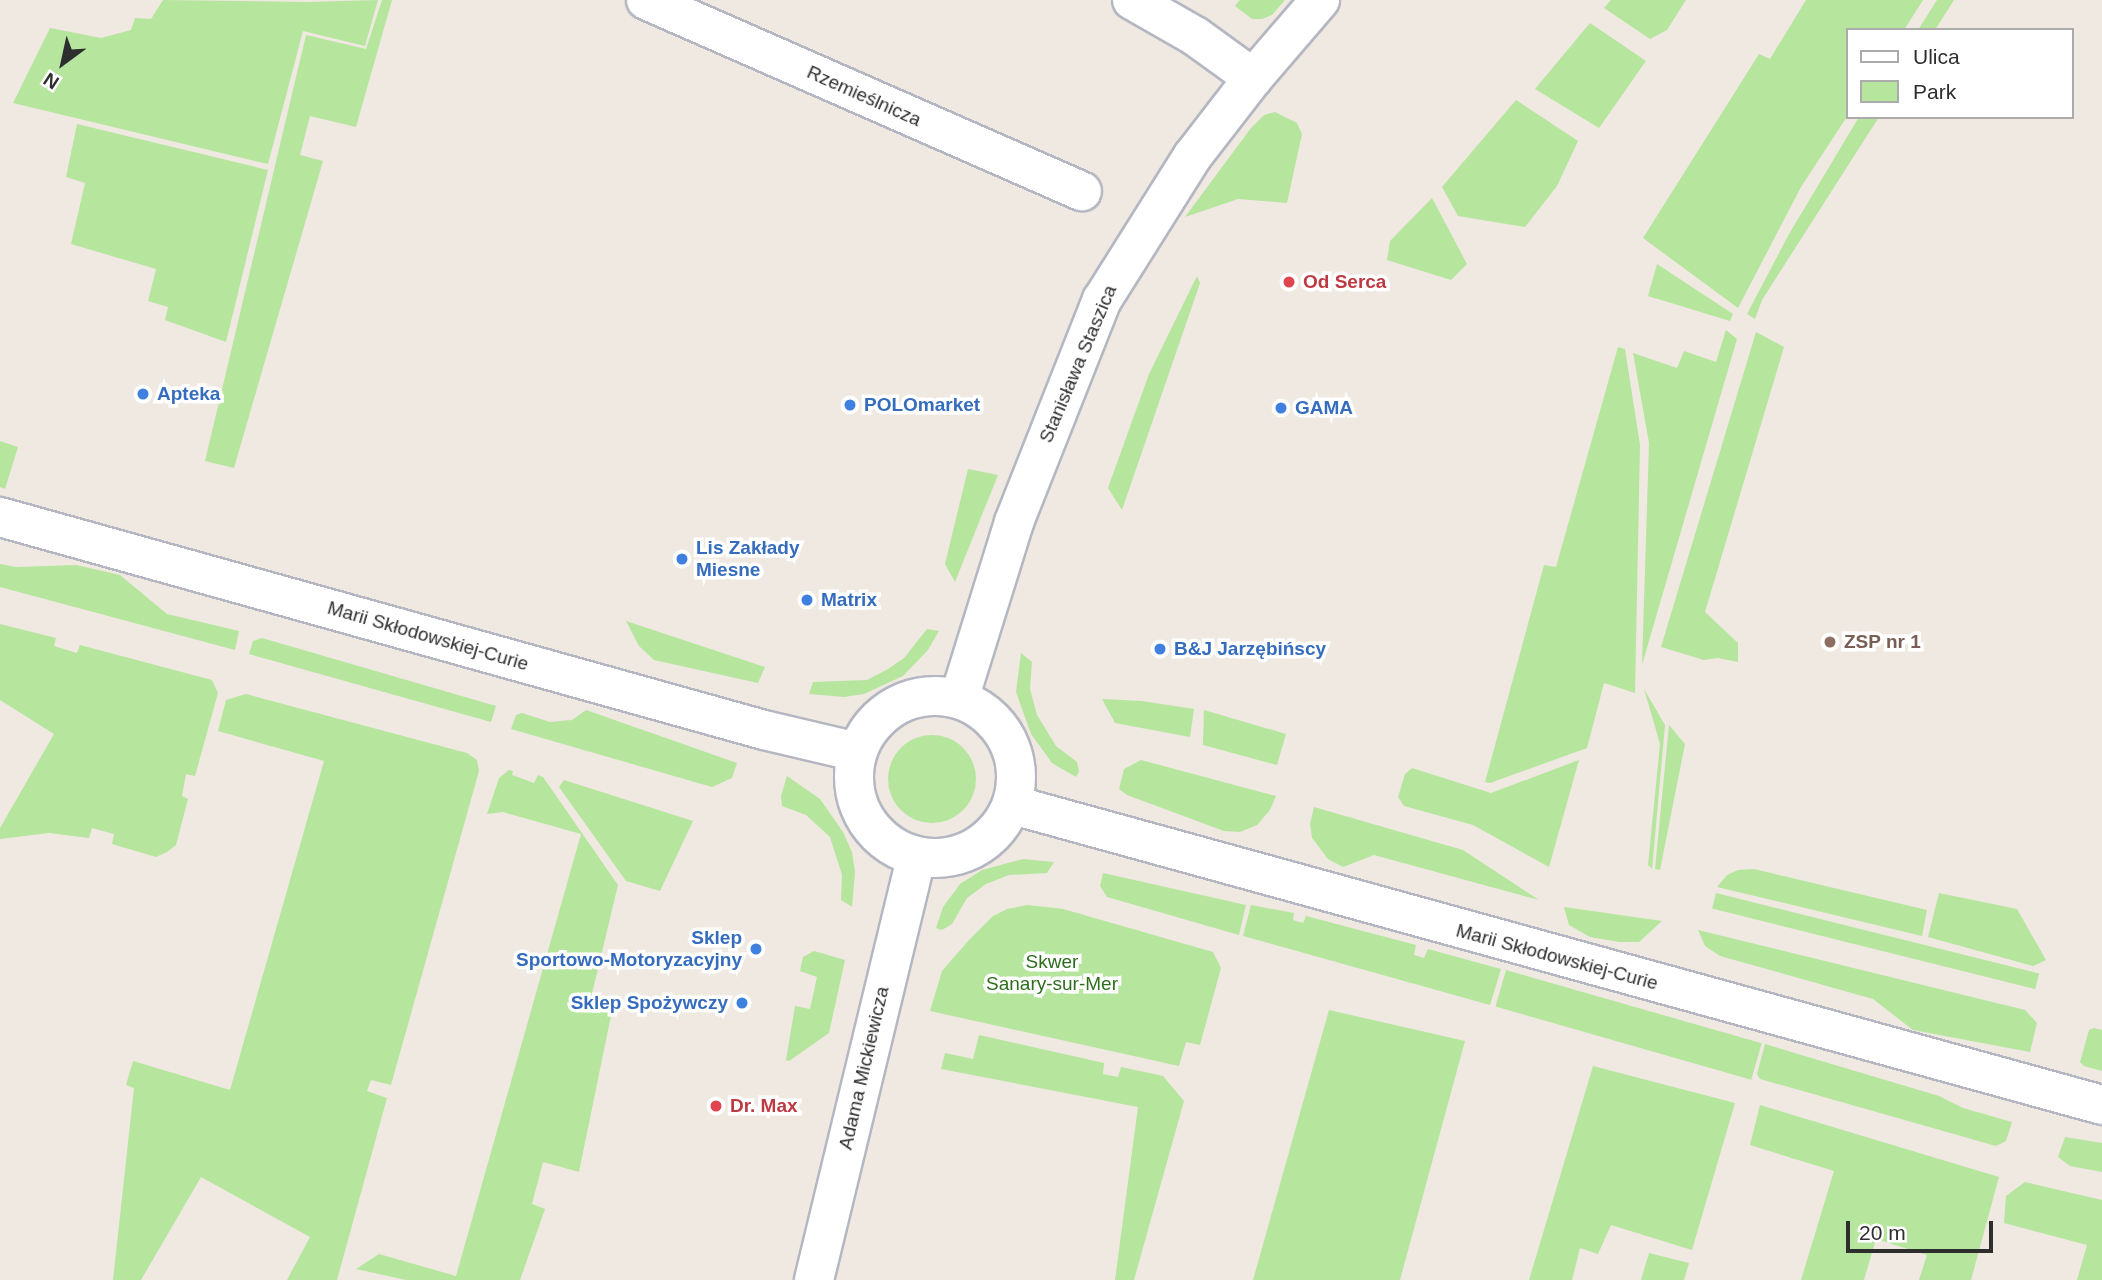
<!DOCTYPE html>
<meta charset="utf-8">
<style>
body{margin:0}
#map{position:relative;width:2102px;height:1280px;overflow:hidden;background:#efe9e1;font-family:Arial,sans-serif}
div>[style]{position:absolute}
.green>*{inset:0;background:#b6e59e;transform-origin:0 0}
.round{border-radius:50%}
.roads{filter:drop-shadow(2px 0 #b4b7c1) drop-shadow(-2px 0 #b4b7c1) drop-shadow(0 2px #b4b7c1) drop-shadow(0 -2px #b4b7c1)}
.minor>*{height:38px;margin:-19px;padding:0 19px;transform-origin:19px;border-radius:19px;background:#fff}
.minor>.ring{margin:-19px;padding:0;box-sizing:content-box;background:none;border:38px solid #fff;border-radius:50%}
.dots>*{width:19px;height:19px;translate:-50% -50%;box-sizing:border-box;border:4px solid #fff;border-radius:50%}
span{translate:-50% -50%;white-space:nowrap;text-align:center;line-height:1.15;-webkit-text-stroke:7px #fff;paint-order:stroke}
.street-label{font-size:19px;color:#2e2e2e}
.health-label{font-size:19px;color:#be3a42;font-weight:700}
.left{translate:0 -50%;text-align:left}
.shop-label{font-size:19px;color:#366cbe;font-weight:700}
.right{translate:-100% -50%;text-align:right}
.education-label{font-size:19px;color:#785e54;font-weight:700}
.park-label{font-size:19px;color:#2c6e1b}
.legend{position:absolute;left:1846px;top:28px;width:228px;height:91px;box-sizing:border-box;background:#fff;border:2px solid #ababab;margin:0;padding:9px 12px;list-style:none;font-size:21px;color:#2e2e2e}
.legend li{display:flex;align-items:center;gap:14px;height:35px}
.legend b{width:35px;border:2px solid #ababab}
.north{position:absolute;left:28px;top:28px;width:70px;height:70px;-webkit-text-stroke:5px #fff;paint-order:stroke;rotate:213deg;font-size:19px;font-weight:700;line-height:28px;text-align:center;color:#2e2e2e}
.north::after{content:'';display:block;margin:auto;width:24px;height:32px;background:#2e2e2e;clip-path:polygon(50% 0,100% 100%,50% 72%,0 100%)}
.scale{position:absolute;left:1846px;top:1221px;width:147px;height:32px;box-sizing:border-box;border:4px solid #2e2e2e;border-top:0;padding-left:9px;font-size:21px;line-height:24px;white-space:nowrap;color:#2e2e2e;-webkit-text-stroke:5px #fff;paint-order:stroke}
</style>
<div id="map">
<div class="green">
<i style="clip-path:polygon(163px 0,308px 2px,378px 0,365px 46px,303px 31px,268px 164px,13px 103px,50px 28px,101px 38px,131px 30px,135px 18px,151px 19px)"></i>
<i style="clip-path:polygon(382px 0,392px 0,356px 127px,310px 116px,300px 155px,323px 161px,234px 468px,205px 461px,306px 35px,366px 49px)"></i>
<i style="clip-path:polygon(1240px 0,1285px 0,1272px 15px,1262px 19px,1252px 19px,1235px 6px)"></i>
<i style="clip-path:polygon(1611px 0,1686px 0,1667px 30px,1650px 39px,1604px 8px)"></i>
<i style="clip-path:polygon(1806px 0,1923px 0,1904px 30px,1848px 30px,1848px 115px,1801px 187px,1738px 308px,1643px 238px,1759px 54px,1770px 59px)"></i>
<i style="clip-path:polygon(1937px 0,1954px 0,1935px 30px,1918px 30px)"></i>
<i style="clip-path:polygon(1590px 23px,1646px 61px,1599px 128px,1535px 89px)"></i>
<i style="clip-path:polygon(1516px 100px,1578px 141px,1557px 186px,1525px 227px,1458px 216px,1442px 187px)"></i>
<i style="clip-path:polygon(1275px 112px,1297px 123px,1302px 134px,1287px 203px,1238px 199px,1185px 217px,1251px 128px,1264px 115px)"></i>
<i style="clip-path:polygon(1859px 117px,1879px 117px,1762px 300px,1755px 319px,1747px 314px,1789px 234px)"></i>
<i style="clip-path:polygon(77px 124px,268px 170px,226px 342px,165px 320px,168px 307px,148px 301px,156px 269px,71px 244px,85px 183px,66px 177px)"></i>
<i style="clip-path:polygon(1432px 198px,1467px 264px,1451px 280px,1387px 260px,1390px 241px)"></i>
<i style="clip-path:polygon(1657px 264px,1733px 314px,1730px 321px,1648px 296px)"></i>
<i style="clip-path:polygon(1197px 276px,1200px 283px,1122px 510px,1108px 488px,1149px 374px)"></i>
<i style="clip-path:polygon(1726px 330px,1737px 339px,1642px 665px,1649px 443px,1633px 353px,1677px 368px,1684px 351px,1716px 362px)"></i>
<i style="clip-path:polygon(1756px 332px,1784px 347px,1705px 612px,1738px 643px,1738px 662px,1718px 658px,1704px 660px,1661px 647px)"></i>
<i style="clip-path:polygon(1618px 347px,1625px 349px,1640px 445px,1635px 693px,1604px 683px,1587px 748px,1490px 783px,1485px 782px,1544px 565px,1556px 567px)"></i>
<i style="clip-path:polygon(0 441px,18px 447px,5px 489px,0 487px)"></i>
<i style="clip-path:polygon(968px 469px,998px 475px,955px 582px,945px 564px)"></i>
<i style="clip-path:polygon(0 564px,16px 567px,76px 565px,120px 575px,167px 614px,239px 631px,235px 650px,0 587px)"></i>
<i style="clip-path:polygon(626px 621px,765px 667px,758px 683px,654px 660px,639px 646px)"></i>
<i style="clip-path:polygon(0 624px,56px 638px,54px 646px,77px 653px,80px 645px,212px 680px,218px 693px,195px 776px,186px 774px,182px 796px,188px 799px,176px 845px,167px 852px,156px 857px,112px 844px,114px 834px,92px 828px,89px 838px,49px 833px,0 839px,0 828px,54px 734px,0 700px)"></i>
<i style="clip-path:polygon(927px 629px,939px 631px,928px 650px,903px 676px,864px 694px,844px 697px,809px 694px,813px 682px,867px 680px,888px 669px,904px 658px)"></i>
<i style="clip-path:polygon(262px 638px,496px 706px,491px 722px,249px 654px,253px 641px)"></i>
<i style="clip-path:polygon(1021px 653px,1032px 662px,1030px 689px,1037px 715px,1056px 746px,1077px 762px,1079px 771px,1076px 777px,1052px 763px,1031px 734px,1016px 692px)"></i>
<i style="clip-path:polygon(1644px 689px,1665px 725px,1652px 869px,1648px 865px,1660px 744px)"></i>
<i style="clip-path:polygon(246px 694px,467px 753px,477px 760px,479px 771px,391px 1085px,371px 1080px,367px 1091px,387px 1098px,337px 1280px,287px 1280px,310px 1237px,201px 1177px,141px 1280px,113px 1280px,134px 1088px,126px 1085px,133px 1061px,230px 1090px,324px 761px,218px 731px,226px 700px)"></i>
<i style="clip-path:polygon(1102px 699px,1142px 701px,1194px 709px,1190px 737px,1115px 723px)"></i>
<i style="clip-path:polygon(586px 710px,737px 763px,732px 778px,712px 787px,511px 729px,516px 715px,522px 713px,550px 722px,572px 720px)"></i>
<i style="clip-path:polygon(1204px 710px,1286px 734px,1277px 765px,1203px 745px)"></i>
<i style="clip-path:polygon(1669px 725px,1685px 744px,1660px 870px,1655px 869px)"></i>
<i class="round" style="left:888px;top:735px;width:88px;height:88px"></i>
<i style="clip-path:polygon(1141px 760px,1276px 796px,1270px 810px,1257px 825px,1240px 832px,1224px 831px,1127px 795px,1119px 789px,1124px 769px)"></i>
<i style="clip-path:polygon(1579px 760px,1549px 867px,1473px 825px,1404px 806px,1398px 797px,1405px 774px,1412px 768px,1491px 793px)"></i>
<i style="clip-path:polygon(509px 770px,513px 771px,512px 775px,534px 783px,538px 775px,543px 777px,618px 885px,590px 1002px,613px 1006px,579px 1172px,543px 1162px,532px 1204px,545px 1209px,520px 1280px,406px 1280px,356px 1269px,379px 1254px,456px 1276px,581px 834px,503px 812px,487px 814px,499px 778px)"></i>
<i style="clip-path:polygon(787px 776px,820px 799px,843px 832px,852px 852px,855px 872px,852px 907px,841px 900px,842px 875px,830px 837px,806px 815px,782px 806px,781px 796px)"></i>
<i style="clip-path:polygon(564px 780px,693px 821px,660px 891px,626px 881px,559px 787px)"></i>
<i style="clip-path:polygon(1314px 807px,1463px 850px,1539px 900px,1374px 855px,1343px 867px,1328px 859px,1312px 838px,1310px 824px)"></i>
<i style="clip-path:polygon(1023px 859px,1054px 862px,1047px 873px,1009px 875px,986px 884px,967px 898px,952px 924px,942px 930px,936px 928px,943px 907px,960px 884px,982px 870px)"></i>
<i style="clip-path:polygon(1754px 869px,1927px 910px,1922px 936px,1717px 887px,1727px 875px,1738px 870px)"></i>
<i style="clip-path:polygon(1103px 873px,1246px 905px,1239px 935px,1107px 897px,1100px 886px)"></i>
<i style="left:1716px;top:893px;width:333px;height:16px;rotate:14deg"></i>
<i style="clip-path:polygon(1939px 893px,2017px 909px,2046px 960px,2033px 966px,1928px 937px)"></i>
<i style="clip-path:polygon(1028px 905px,1063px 909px,1213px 952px,1221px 968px,1200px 1045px,1186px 1042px,1179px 1066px,930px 1011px,942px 971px,969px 940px,993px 916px,1007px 909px)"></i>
<i style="clip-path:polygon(1251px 905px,1294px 913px,1293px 920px,1303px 923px,1306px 916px,1416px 945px,1414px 955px,1424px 958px,1428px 949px,1501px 969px,1490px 1005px,1243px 936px)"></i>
<i style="clip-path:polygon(1564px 907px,1662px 921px,1639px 942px,1619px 942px,1590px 937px,1569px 925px)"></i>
<i style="clip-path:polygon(1698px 930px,2025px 1010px,2037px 1023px,2030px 1052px,1913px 1030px,1873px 999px,1720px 956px,1705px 946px)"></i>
<i style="clip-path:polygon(814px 951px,845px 960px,829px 1033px,789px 1061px,786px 1060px,795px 1006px,810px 1009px,817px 977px,800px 971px,803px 957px)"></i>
<i style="left:1506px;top:970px;width:266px;height:38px;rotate:16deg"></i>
<i style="clip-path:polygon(1329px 1010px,1465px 1041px,1400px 1280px,1253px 1280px)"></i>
<i style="clip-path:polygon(2094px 1028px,2102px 1030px,2102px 1071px,2084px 1066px,2080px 1062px,2089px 1030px)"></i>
<i style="clip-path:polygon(979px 1035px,1104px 1063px,1103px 1074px,1118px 1077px,1121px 1067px,1163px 1076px,1184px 1101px,1134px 1280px,1115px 1280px,1138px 1107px,941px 1069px,945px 1053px,973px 1059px)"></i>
<i style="clip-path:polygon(1765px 1044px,1939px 1096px,1963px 1108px,2012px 1122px,2006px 1141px,1996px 1146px,1760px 1079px,1757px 1074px)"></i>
<i style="clip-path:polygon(1593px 1066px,1735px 1103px,1692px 1250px,1611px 1225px,1598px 1254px,1580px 1248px,1572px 1280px,1529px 1280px)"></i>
<i style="clip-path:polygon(1760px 1105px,1999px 1177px,1971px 1280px,1919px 1280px,1927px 1255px,1876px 1239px,1864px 1280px,1801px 1280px,1834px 1171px,1750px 1145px)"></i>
<i style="clip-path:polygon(2065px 1137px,2102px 1143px,2102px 1172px,2070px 1166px,2058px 1157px)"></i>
<i style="clip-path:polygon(2025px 1182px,2102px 1200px,2102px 1280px,2077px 1280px,2087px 1245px,2004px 1223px,2006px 1196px)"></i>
<i style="clip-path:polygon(1649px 1253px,1689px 1263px,1684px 1280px,1641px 1280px)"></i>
</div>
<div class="roads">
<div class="minor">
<i style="left:646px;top:0;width:476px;rotate:23.7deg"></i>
<i style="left:1132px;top:0;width:73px;rotate:29.7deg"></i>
<i style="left:1195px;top:36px;width:72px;rotate:35.9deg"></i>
<i style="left:0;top:517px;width:793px;rotate:15.58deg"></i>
<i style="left:764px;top:730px;width:96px;rotate:13.3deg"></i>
<i class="ring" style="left:854px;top:696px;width:124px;height:124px"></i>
<i style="left:959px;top:699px;width:185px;rotate:-72.7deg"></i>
<i style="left:1014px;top:522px;width:239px;rotate:-68.4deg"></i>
<i style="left:1102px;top:300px;width:169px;rotate:-57.8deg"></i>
<i style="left:1192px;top:157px;width:100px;rotate:-52.3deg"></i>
<i style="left:1253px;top:78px;width:103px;rotate:-49.3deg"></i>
<i style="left:1013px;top:805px;width:1130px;rotate:15.4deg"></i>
<i style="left:814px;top:1280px;width:435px;rotate:-76.4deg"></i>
</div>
</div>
<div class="dots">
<i style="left:1289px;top:282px;background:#e0444e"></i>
<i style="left:143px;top:394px;background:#3f7fe0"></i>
<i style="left:850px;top:405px;background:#3f7fe0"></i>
<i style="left:1281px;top:408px;background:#3f7fe0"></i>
<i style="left:682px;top:559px;background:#3f7fe0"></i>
<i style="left:807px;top:600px;background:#3f7fe0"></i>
<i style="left:1830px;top:642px;background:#8d6e63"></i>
<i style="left:1160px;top:649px;background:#3f7fe0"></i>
<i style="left:756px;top:949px;background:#3f7fe0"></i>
<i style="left:742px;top:1003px;background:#3f7fe0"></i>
<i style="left:716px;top:1106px;background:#e0444e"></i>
</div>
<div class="street-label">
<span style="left:864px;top:96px;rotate:24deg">Rzemieślnicza</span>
<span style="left:1078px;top:364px;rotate:-67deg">Stanisława Staszica</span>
<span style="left:428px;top:636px;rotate:16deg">Marii Skłodowskiej-Curie</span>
<span style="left:1557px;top:957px;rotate:15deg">Marii Skłodowskiej-Curie</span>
<span style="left:864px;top:1068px;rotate:-77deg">Adama Mickiewicza</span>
</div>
<div class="health-label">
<span class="left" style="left:1303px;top:282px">Od Serca</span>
<span class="left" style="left:730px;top:1106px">Dr. Max</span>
</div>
<div class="shop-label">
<span class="left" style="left:157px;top:394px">Apteka</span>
<span class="left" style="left:864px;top:405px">POLOmarket</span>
<span class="left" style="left:1295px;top:408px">GAMA</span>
<span class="left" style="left:696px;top:559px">Lis Zakłady<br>Miesne</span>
<span class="left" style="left:821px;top:600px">Matrix</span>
<span class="left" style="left:1174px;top:649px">B&amp;J Jarzębińscy</span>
<span class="right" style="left:742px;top:949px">Sklep<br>Sportowo-Motoryzacyjny</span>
<span class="right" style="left:728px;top:1003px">Sklep Spożywczy</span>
</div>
<div class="education-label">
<span class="left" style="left:1844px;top:642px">ZSP nr 1</span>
</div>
<div class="park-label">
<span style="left:1052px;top:973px">Skwer<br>Sanary-sur-Mer</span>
</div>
<ul class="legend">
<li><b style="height:9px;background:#fff"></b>Ulica</li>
<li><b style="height:19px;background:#b6e59e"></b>Park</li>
</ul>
<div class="north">N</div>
<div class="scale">20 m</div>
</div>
